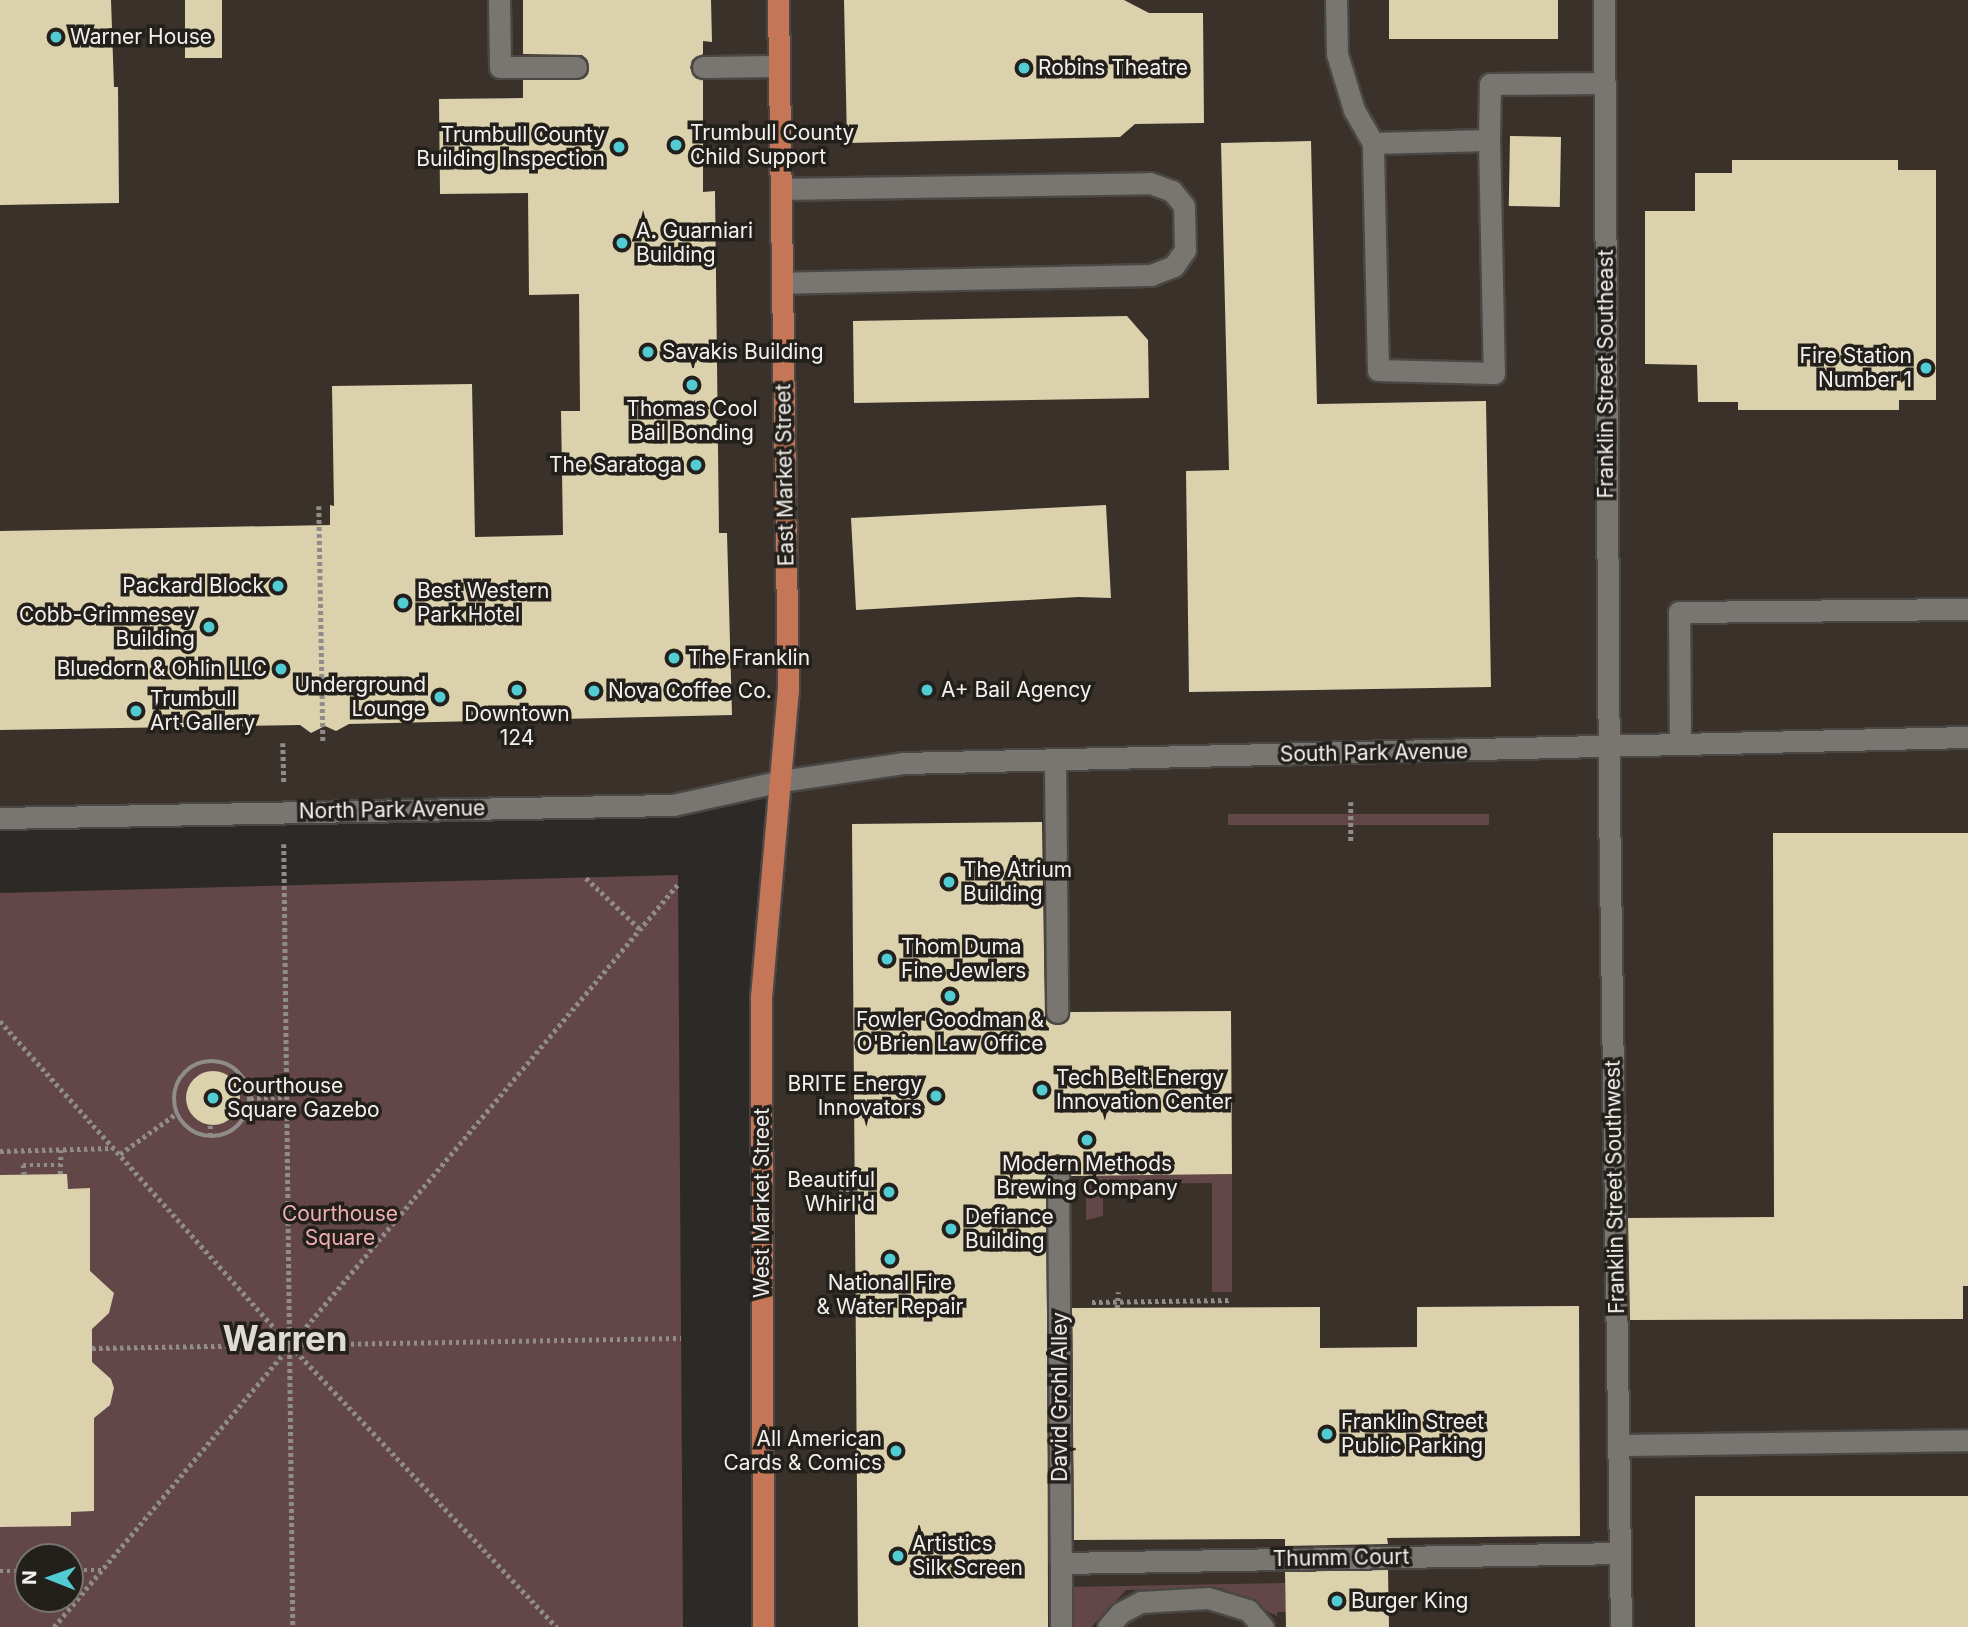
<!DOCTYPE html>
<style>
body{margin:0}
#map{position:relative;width:1968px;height:1627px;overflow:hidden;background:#2d2926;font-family:Inter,sans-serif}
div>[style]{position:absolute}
.built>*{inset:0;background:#3a322a}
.green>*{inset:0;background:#624648;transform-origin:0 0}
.building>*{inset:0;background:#dcd1ad;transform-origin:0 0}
.round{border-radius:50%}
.path>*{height:4.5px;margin-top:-2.25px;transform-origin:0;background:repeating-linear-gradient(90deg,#908c8a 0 3.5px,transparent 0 7px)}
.path>.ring{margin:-2.25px;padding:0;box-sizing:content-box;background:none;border:4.5px solid #908c8a;border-radius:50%}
.roads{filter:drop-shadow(2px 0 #4a4745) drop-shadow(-2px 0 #4a4745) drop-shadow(0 2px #4a4745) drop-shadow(0 -2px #4a4745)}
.lane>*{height:21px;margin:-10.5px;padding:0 10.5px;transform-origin:10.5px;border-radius:10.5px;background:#797571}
.street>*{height:21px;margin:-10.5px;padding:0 10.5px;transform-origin:10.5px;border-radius:10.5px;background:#797571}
.secondary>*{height:21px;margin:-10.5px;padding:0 10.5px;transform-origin:10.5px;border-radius:10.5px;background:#797571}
.primary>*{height:21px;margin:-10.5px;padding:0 10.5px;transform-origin:10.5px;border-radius:10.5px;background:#c57657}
.dots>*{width:19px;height:19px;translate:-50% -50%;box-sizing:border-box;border:4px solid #23201c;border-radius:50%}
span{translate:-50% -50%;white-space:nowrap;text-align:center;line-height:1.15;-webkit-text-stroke:7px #23201c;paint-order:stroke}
.poi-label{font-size:21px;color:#f3f0ee}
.left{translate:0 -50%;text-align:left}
.right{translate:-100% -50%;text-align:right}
.street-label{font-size:21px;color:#f3f0ee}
.park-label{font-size:21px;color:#f0adb2}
.town-label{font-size:35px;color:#dfdad6;font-weight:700}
.north{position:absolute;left:14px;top:1543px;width:70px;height:70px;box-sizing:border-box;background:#23201c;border:2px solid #767370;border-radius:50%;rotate:271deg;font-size:19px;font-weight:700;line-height:28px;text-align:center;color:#f3f0ee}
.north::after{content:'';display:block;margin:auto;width:24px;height:32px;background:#51ccd3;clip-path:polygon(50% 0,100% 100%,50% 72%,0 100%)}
</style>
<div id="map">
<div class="built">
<i style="clip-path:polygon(0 0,1968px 0,1968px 1627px,763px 1627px,761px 997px,781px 781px,687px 802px,0 818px)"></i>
</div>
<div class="green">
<i style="left:1489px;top:814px;width:11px;height:261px;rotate:90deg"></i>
<i style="clip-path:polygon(evenodd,678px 875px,683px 1627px,0 1627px,0 893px,678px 875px,28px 1557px,70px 1557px,70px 1599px,28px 1599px,28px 1557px)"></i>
<i style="clip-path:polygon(1232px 1174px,1232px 1292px,1212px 1292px,1212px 1183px,1103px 1184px,1103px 1216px,1086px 1220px,1086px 1175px)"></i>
<i style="clip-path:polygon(1285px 1583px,1286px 1612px,1277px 1612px,1277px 1616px,1222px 1588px,1126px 1590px,1091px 1627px,1069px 1627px,1069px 1587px)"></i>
</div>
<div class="building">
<i style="clip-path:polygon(0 0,111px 0,114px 87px,118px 87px,119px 203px,0 205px)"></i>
<i style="left:185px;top:0;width:37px;height:58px"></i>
<i style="clip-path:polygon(523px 0,711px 0,712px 42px,703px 41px,703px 54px,692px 60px,690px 68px,696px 78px,703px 80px,703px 192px,715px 191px,719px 533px,727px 533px,732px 715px,349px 724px,336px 731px,325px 726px,311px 733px,300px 725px,0 730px,0 531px,330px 525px,330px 505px,334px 506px,332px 386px,472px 384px,475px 537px,563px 535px,561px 411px,580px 411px,579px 294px,529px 295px,528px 193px,440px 194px,439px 99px,523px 98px,523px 80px,576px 80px,588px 73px,588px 61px,582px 55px,523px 54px)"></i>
<i style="clip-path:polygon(844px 0,1124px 0,1149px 13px,1203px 13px,1204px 123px,1135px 124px,1120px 137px,847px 143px)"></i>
<i style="left:1389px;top:0;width:169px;height:39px"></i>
<i style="left:1510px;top:136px;width:51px;height:70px;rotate:1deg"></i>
<i style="clip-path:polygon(1311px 141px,1317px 404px,1486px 401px,1491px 687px,1189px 692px,1186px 471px,1229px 470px,1221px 143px)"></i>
<i style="clip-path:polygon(1732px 160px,1898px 160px,1898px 170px,1936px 170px,1936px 400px,1899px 400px,1899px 410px,1738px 410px,1738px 402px,1698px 402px,1697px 365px,1645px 364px,1645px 211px,1695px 211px,1695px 173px,1732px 173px)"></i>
<i style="clip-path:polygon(1127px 316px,1148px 340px,1149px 398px,854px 403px,853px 321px)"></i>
<i style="clip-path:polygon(1106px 505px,1111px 598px,1078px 597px,856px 610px,851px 518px)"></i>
<i style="clip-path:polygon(1042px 822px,1045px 1018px,1058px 1025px,1068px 1019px,1070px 1012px,1231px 1011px,1232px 1174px,1071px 1176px,1070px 1161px,1065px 1156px,1057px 1154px,1047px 1160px,1048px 1627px,858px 1627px,852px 824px)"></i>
<i style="clip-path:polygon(1773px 833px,1968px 833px,1968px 1286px,1963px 1286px,1963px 1319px,1630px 1320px,1628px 1218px,1774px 1217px)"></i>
<i class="round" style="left:186px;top:1071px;width:54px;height:54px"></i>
<i style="clip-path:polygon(67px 1174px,68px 1189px,90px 1188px,90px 1271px,114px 1293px,109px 1313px,92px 1329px,92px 1362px,111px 1379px,114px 1388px,110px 1405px,94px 1418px,94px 1511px,71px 1512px,71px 1526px,0 1527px,0 1175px)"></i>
<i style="clip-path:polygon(1579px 1306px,1580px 1536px,1387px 1538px,1388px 1544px,1285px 1546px,1285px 1539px,1074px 1540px,1072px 1308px,1320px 1307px,1320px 1348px,1417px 1347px,1417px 1307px)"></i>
<i style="left:1968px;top:1496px;width:131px;height:273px;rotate:90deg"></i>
<i style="left:1388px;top:1570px;width:57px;height:103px;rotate:89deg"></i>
</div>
<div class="path">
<i style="left:319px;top:506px;width:236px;rotate:89deg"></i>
<i style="left:283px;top:743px;width:40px;rotate:88.6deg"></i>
<i style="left:1351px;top:802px;width:41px;rotate:90deg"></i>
<i style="left:284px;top:844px;width:783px;rotate:89.34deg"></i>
<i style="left:586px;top:878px;width:74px;rotate:43.4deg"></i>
<i style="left:0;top:1021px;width:436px;rotate:48.2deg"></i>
<i style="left:291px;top:1346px;width:387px;rotate:46.6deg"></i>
<i class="ring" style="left:174px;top:1061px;width:71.5px;height:71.5px"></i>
<i style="left:250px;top:1098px;width:37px;rotate:-2deg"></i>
<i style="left:210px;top:1136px;width:11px;rotate:-90deg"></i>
<i style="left:0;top:1151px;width:114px;rotate:-1.5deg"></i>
<i style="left:120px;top:1154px;width:70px;rotate:-35.7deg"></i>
<i style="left:60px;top:1174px;width:24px;rotate:-88deg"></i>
<i style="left:24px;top:1175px;width:10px;rotate:-96deg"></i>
<i style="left:23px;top:1165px;width:37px"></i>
<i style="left:839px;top:1190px;width:16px"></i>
<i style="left:1092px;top:1302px;width:140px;rotate:-0.8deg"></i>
<i style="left:1117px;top:1308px;width:16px;rotate:-86deg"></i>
<i style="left:92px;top:1348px;width:589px;rotate:-0.97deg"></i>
<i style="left:70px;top:1570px;width:31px"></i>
<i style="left:0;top:1571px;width:28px"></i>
<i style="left:54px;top:1627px;width:969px;rotate:-49.98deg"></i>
</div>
<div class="roads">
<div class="lane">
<i style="left:499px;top:0;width:67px;rotate:89.1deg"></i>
<i style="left:500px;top:67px;width:76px"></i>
<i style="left:1336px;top:0;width:54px;rotate:88.9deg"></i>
<i style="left:1337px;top:54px;width:59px;rotate:73.1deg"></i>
<i style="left:1354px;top:110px;width:38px;rotate:60deg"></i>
<i style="left:703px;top:67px;width:76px;rotate:-0.8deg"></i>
<i style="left:1489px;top:140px;width:233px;rotate:88.8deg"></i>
<i style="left:1494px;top:373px;width:116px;rotate:-178.5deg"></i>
<i style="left:1378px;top:370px;width:227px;rotate:-91.3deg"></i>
<i style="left:1373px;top:143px;width:116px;rotate:-1.5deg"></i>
<i style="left:1489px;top:140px;width:56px;rotate:-89deg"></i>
<i style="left:1490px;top:84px;width:115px;rotate:-0.5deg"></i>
<i style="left:781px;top:189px;width:369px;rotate:-0.9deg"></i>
<i style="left:1150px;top:183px;width:23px;rotate:20deg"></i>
<i style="left:1172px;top:191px;width:19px;rotate:51deg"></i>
<i style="left:1184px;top:206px;width:44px;rotate:88.7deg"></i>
<i style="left:1185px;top:250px;width:19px;rotate:125deg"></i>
<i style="left:1174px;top:266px;width:25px;rotate:159deg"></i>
<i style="left:1151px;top:275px;width:369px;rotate:178.8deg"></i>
<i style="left:1680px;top:743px;width:131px;rotate:-90.4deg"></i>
<i style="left:1679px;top:612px;width:289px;rotate:-0.6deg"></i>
<i style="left:1055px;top:759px;width:253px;rotate:89.5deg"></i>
<i style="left:1058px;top:1167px;width:396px;rotate:89.6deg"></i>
<i style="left:1061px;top:1563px;width:559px;rotate:-1.02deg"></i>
<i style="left:1619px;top:1445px;width:349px;rotate:-0.8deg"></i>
<i style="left:1108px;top:1627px;width:18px;rotate:-49deg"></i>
<i style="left:1120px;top:1613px;width:24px;rotate:-28deg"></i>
<i style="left:1141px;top:1602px;width:67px;rotate:-3.4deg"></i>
<i style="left:1208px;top:1598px;width:42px;rotate:16.7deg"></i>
<i style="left:1248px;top:1610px;width:23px;rotate:49deg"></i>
</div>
<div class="street">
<i style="left:1604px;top:0;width:802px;rotate:89.64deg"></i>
<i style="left:1609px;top:802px;width:825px;rotate:89.17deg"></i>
<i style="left:1061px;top:1563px;width:64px;rotate:90deg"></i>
</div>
<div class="secondary">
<i style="left:0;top:818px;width:673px;rotate:-1.11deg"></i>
<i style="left:673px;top:805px;width:111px;rotate:-12.5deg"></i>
<i style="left:781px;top:781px;width:123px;rotate:-8.4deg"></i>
<i style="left:903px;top:763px;width:1065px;rotate:-1.4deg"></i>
</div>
<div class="primary">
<i style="left:763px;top:1627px;width:630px;rotate:-90.18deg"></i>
<i style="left:761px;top:997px;width:307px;rotate:-85deg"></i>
<i style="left:788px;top:691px;width:691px;rotate:-90.83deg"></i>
</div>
</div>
<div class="dots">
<i style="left:56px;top:37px;background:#51ccd3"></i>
<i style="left:1024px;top:68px;background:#51ccd3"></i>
<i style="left:676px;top:145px;background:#51ccd3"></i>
<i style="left:619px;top:147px;background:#51ccd3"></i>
<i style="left:622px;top:243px;background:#51ccd3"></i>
<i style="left:648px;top:352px;background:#51ccd3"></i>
<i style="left:1926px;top:368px;background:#51ccd3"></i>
<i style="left:692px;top:385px;background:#51ccd3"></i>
<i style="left:696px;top:465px;background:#51ccd3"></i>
<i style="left:278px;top:586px;background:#51ccd3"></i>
<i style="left:403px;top:603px;background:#51ccd3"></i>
<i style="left:209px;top:627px;background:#51ccd3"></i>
<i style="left:674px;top:658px;background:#51ccd3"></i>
<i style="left:281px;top:669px;background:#51ccd3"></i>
<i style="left:517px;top:690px;background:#51ccd3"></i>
<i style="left:927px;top:690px;background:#51ccd3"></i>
<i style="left:594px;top:691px;background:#51ccd3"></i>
<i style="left:440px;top:697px;background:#51ccd3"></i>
<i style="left:136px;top:711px;background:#51ccd3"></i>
<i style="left:949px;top:882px;background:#51ccd3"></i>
<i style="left:887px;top:959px;background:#51ccd3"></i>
<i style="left:950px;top:996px;background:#51ccd3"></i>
<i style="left:1042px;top:1090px;background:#51ccd3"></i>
<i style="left:936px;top:1096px;background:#51ccd3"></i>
<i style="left:213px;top:1098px;background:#51ccd3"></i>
<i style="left:1087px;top:1140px;background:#51ccd3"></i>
<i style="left:889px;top:1192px;background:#51ccd3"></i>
<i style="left:951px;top:1229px;background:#51ccd3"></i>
<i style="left:890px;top:1259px;background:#51ccd3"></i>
<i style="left:1327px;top:1434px;background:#51ccd3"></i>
<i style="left:896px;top:1451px;background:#51ccd3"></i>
<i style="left:898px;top:1556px;background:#51ccd3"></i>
<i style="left:1337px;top:1601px;background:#51ccd3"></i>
</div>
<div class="poi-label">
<span class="left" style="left:70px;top:37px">Warner House</span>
<span class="left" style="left:1038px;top:68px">Robins Theatre</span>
<span class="left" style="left:690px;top:145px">Trumbull County<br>Child Support</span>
<span class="right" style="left:605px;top:147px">Trumbull County<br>Building Inspection</span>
<span class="left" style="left:636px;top:243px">A. Guarniari<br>Building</span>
<span class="left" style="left:662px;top:352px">Savakis Building</span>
<span class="right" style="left:1912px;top:368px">Fire Station<br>Number 1</span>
<span style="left:692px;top:421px">Thomas Cool<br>Bail Bonding</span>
<span class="right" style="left:682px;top:465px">The Saratoga</span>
<span class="right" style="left:264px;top:586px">Packard Block</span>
<span class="left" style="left:417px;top:603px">Best Western<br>Park Hotel</span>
<span class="right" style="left:195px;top:627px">Cobb-Grimmesey<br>Building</span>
<span class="left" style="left:688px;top:658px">The Franklin</span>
<span class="right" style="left:267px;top:669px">Bluedorn &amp; Ohlin LLC</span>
<span class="right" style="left:426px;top:697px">Underground<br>Lounge</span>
<span class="left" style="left:941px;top:690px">A+ Bail Agency</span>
<span class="left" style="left:608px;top:691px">Nova Coffee Co.</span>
<span class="left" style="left:150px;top:711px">Trumbull<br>Art Gallery</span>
<span style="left:517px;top:726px">Downtown<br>124</span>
<span class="left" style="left:963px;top:882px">The Atrium<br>Building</span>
<span class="left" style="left:901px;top:959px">Thom Duma<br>Fine Jewlers</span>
<span style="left:950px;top:1032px">Fowler Goodman &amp;<br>O'Brien Law Office</span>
<span class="left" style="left:1056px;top:1090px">Tech Belt Energy<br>Innovation Center</span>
<span class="right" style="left:922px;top:1096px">BRITE Energy<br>Innovators</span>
<span class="left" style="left:227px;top:1098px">Courthouse<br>Square Gazebo</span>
<span style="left:1087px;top:1176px">Modern Methods<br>Brewing Company</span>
<span class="right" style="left:875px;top:1192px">Beautiful<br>Whirl'd</span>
<span class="left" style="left:965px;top:1229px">Defiance<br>Building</span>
<span style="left:890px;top:1295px">National Fire<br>&amp; Water Repair</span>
<span class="left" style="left:1341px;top:1434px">Franklin Street<br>Public Parking</span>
<span class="right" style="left:882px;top:1451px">All American<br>Cards &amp; Comics</span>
<span class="left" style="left:912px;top:1556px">Artistics<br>Silk Screen</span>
<span class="left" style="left:1351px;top:1601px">Burger King</span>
</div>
<div class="street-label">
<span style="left:1606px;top:374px;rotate:-90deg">Franklin Street Southeast</span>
<span style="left:785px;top:475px;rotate:-91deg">East Market Street</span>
<span style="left:1374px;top:753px;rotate:-1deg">South Park Avenue</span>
<span style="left:392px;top:810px;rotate:-1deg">North Park Avenue</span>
<span style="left:1615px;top:1187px;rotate:-91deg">Franklin Street Southwest</span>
<span style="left:762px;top:1203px;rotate:-90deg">West Market Street</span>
<span style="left:1060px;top:1397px;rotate:-90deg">David Grohl Alley</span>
<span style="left:1341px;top:1558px;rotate:-1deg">Thumm Court</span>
</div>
<div class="park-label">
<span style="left:340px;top:1226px">Courthouse<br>Square</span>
</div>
<div class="town-label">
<span style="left:285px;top:1338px">Warren</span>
</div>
<div class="north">N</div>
</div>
